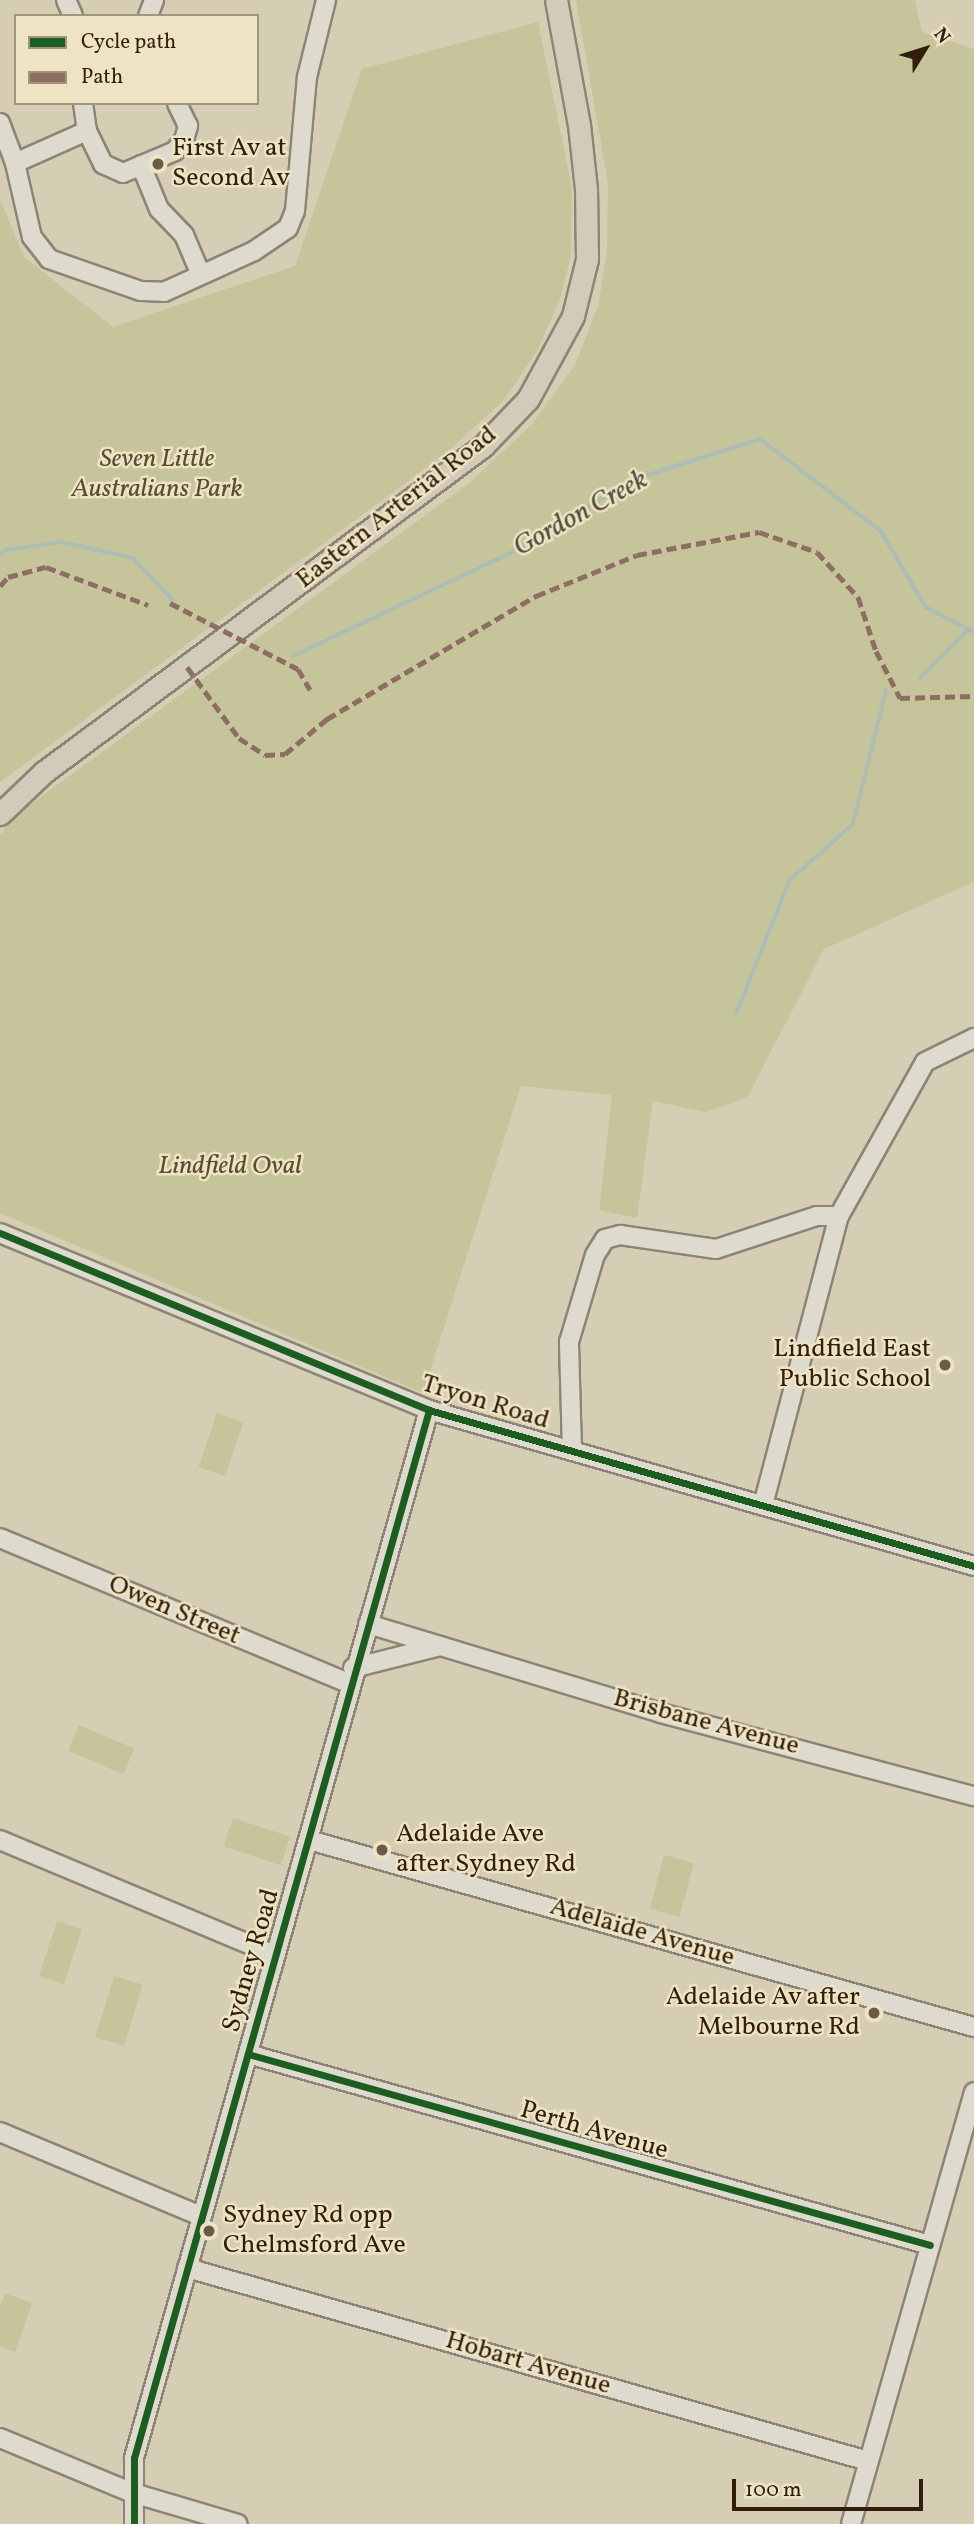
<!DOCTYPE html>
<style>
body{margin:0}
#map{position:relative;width:974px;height:2524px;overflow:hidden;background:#d6ceb4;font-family:Vollkorn,serif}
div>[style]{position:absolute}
.green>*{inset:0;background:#c6c49a;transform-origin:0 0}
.stream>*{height:3.5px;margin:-1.75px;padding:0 1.75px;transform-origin:1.75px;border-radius:1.75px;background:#acbdb3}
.roads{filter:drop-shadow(2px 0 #8c8575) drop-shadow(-2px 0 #8c8575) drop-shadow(0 2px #8c8575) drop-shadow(0 -2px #8c8575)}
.minor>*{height:18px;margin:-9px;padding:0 9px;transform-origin:9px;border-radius:9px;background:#dedbce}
.major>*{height:21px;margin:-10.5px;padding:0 10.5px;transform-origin:10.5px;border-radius:10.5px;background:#d3cbb9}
.quiet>*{height:5px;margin-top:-2.5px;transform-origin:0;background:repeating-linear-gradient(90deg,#8d6e63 0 10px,transparent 0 15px)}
.cycleway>*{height:7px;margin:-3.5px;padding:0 3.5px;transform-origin:3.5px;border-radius:3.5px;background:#1b5e20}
.dots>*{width:19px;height:19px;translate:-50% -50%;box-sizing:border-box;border:4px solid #eee4c4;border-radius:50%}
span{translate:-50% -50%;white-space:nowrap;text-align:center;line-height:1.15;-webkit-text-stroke:5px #eee4c4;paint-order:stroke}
.poi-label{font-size:26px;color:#321e0c}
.left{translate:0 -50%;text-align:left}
.right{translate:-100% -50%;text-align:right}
.park-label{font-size:26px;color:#5a4d30;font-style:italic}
.street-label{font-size:26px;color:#321e0c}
.water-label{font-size:28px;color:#514c3e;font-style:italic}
.legend{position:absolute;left:14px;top:14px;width:245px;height:91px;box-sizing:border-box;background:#eee4c4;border:2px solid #a3957a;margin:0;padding:9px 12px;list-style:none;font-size:21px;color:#321e0c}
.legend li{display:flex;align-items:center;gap:14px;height:35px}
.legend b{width:35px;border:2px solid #a3957a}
.north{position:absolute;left:890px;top:14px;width:70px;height:70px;-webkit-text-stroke:5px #eee4c4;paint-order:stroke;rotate:52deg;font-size:19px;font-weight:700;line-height:28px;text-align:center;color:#321e0c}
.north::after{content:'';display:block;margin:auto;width:24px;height:32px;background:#321e0c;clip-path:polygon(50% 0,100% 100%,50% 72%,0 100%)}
.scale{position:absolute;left:732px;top:2479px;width:191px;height:32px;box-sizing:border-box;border:4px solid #321e0c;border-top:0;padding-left:9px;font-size:21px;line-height:24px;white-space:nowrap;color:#321e0c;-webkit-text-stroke:5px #eee4c4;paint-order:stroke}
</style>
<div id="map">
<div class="green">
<i style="clip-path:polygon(576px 0,915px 0,922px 32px,974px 49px,974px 882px,824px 949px,747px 1098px,706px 1112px,653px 1101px,637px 1218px,599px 1210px,612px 1095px,521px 1086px,423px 1393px,0 1213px,0 835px,16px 815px,468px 484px,532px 424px,575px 365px,599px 303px,607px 251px,608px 183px)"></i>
<i style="clip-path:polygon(538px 22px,572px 188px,571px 255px,560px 299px,537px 351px,503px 401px,446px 453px,0 782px,0 199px,24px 257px,113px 327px,295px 266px,362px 69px)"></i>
<i style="left:217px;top:1413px;width:28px;height:57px;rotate:19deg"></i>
<i style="left:79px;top:1725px;width:60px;height:28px;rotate:23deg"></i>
<i style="left:233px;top:1818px;width:60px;height:30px;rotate:18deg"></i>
<i style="left:664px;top:1855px;width:31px;height:56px;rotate:15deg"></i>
<i style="left:57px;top:1921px;width:26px;height:58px;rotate:18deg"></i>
<i style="left:114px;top:1976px;width:30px;height:64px;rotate:17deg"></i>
<i style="clip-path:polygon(5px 2293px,32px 2303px,15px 2352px,0 2347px,0 2307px)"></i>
</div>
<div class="stream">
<i style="left:0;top:555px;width:7px;rotate:-45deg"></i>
<i style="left:5px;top:550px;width:58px;rotate:-8deg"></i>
<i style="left:62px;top:542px;width:73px;rotate:12.7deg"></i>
<i style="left:133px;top:558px;width:57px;rotate:46.4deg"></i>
<i style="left:293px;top:656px;width:239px;rotate:-25.3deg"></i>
<i style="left:509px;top:554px;width:147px;rotate:-30.8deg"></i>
<i style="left:635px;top:479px;width:131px;rotate:-17.7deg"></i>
<i style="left:760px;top:439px;width:152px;rotate:37.2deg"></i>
<i style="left:881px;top:531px;width:88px;rotate:59.4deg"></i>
<i style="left:926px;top:607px;width:54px;rotate:27.5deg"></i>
<i style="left:920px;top:678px;width:68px;rotate:-45deg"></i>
<i style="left:736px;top:1014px;width:144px;rotate:-68.1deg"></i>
<i style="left:790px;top:880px;width:84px;rotate:-41.6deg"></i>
<i style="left:853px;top:824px;width:137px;rotate:-76.1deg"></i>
</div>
<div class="roads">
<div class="minor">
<i style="left:66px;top:0;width:17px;rotate:66deg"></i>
<i style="left:148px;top:16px;width:17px;rotate:-69deg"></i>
<i style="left:83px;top:103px;width:28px;rotate:82deg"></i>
<i style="left:87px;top:131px;width:37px;rotate:64deg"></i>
<i style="left:103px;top:164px;width:22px;rotate:24deg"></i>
<i style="left:123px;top:173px;width:56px;rotate:-22.9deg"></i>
<i style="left:175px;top:151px;width:14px;rotate:-51deg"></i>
<i style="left:184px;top:140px;width:15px;rotate:-74deg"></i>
<i style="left:188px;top:126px;width:25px;rotate:-116deg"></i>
<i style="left:0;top:123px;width:43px;rotate:69.4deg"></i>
<i style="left:15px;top:163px;width:76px;rotate:77.1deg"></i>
<i style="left:32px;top:237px;width:28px;rotate:52deg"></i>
<i style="left:49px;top:259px;width:97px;rotate:19.2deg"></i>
<i style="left:141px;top:291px;width:23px;rotate:2deg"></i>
<i style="left:164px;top:292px;width:99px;rotate:-24.5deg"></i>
<i style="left:254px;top:251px;width:41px;rotate:-34.1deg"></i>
<i style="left:288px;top:228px;width:18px;rotate:-68deg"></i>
<i style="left:295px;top:211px;width:135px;rotate:-84.9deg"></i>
<i style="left:307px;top:77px;width:79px;rotate:-76.1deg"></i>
<i style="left:15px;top:163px;width:79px;rotate:-24deg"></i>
<i style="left:141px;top:165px;width:48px;rotate:67.8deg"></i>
<i style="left:159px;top:209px;width:36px;rotate:46deg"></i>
<i style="left:184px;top:235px;width:43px;rotate:67deg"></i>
<i style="left:0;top:1233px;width:464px;rotate:22.4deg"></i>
<i style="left:429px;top:1410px;width:567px;rotate:15.97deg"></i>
<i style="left:572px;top:1451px;width:109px;rotate:-91.6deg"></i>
<i style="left:569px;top:1342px;width:91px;rotate:-73.4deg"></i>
<i style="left:595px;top:1255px;width:19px;rotate:-58deg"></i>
<i style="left:605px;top:1239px;width:16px;rotate:-15deg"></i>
<i style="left:620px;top:1235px;width:97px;rotate:8.3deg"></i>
<i style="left:716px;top:1249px;width:106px;rotate:-18.1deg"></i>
<i style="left:817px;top:1216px;width:22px"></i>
<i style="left:763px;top:1505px;width:299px;rotate:-75.3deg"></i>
<i style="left:839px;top:1216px;width:176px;rotate:-60.8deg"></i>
<i style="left:925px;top:1062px;width:55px;rotate:-26.1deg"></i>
<i style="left:0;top:1538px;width:377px;rotate:22.6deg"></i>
<i style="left:368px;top:1624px;width:306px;rotate:16.9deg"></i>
<i style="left:661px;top:1713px;width:324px;rotate:14.9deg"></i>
<i style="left:353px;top:1668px;width:90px;rotate:-14.2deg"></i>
<i style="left:0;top:1840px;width:296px;rotate:22.7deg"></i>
<i style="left:309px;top:1840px;width:691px;rotate:15.71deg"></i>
<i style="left:248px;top:2054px;width:708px;rotate:15.65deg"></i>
<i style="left:0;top:2132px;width:218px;rotate:22.7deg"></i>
<i style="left:187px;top:2268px;width:708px;rotate:15.82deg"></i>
<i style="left:0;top:2438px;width:144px;rotate:22.5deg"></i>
<i style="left:133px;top:2493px;width:109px;rotate:16.4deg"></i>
<i style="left:134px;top:2524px;width:66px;rotate:-90deg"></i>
<i style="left:134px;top:2458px;width:1089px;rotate:-74.28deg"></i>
<i style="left:851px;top:2524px;width:449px;rotate:-74.1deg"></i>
</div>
<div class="major">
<i style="left:0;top:814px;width:61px;rotate:-43.7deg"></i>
<i style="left:44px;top:772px;width:547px;rotate:-36.6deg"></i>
<i style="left:483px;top:446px;width:65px;rotate:-46.2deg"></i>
<i style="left:528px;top:399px;width:94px;rotate:-61.5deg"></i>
<i style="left:573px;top:316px;width:59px;rotate:-76.2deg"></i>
<i style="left:587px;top:259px;width:70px;rotate:-90.8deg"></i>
<i style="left:586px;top:189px;width:64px;rotate:-96.2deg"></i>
<i style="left:579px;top:125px;width:127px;rotate:-100.4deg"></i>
</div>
</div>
<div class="quiet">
<i style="left:0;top:586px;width:12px;rotate:-48deg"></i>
<i style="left:8px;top:577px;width:39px;rotate:-15deg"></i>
<i style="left:46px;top:567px;width:109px;rotate:20.4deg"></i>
<i style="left:170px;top:603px;width:144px;rotate:27.3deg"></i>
<i style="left:298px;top:669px;width:24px;rotate:60deg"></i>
<i style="left:187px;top:667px;width:88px;rotate:53.8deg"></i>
<i style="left:239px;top:738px;width:31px;rotate:33deg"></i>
<i style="left:265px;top:755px;width:20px;rotate:-3deg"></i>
<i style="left:285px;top:754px;width:55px;rotate:-39.8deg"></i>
<i style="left:327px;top:719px;width:243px;rotate:-30.5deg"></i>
<i style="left:536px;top:596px;width:109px;rotate:-22.1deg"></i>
<i style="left:637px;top:555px;width:124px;rotate:-10.7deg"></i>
<i style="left:759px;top:532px;width:61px;rotate:19deg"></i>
<i style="left:817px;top:552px;width:61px;rotate:47.7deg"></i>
<i style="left:858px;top:597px;width:57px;rotate:71.6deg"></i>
<i style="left:876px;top:651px;width:53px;rotate:62.9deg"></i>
<i style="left:900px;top:698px;width:74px;rotate:-1.5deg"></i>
</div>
<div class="cycleway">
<i style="left:0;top:1233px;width:464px;rotate:22.4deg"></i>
<i style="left:429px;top:1410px;width:567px;rotate:15.97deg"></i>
<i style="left:248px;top:2054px;width:708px;rotate:15.65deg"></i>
<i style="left:134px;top:2524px;width:66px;rotate:-90deg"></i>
<i style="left:134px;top:2458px;width:1089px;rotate:-74.28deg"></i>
</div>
<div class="dots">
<i style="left:158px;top:164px;background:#6b5c47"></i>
<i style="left:945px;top:1365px;background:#6b5c47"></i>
<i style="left:382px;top:1850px;background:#6b5c47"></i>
<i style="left:874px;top:2013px;background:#6b5c47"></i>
<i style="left:209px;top:2231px;background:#6b5c47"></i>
</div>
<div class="poi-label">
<span class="left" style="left:172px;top:164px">First Av at<br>Second Av</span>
<span class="right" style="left:931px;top:1365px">Lindfield East<br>Public School</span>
<span class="left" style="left:396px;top:1850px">Adelaide Ave<br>after Sydney Rd</span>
<span class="right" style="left:860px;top:2013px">Adelaide Av after<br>Melbourne Rd</span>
<span class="left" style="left:223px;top:2231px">Sydney Rd opp<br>Chelmsford Ave</span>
</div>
<div class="park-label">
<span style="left:157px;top:475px">Seven Little<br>Australians Park</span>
<span style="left:230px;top:1167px">Lindfield Oval</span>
</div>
<div class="street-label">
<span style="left:397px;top:508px;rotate:-38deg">Eastern Arterial Road</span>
<span style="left:485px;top:1403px;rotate:17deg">Tryon Road</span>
<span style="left:174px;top:1611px;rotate:23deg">Owen Street</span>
<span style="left:706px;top:1723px;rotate:15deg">Brisbane Avenue</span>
<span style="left:642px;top:1933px;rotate:16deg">Adelaide Avenue</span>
<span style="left:252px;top:1961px;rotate:-74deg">Sydney Road</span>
<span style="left:594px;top:2131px;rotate:16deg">Perth Avenue</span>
<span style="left:528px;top:2364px;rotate:16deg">Hobart Avenue</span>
</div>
<div class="water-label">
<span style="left:581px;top:514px;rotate:-29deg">Gordon Creek</span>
</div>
<ul class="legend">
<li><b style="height:9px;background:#1b5e20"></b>Cycle path</li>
<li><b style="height:9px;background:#8d6e63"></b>Path</li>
</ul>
<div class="north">N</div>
<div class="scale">100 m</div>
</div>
